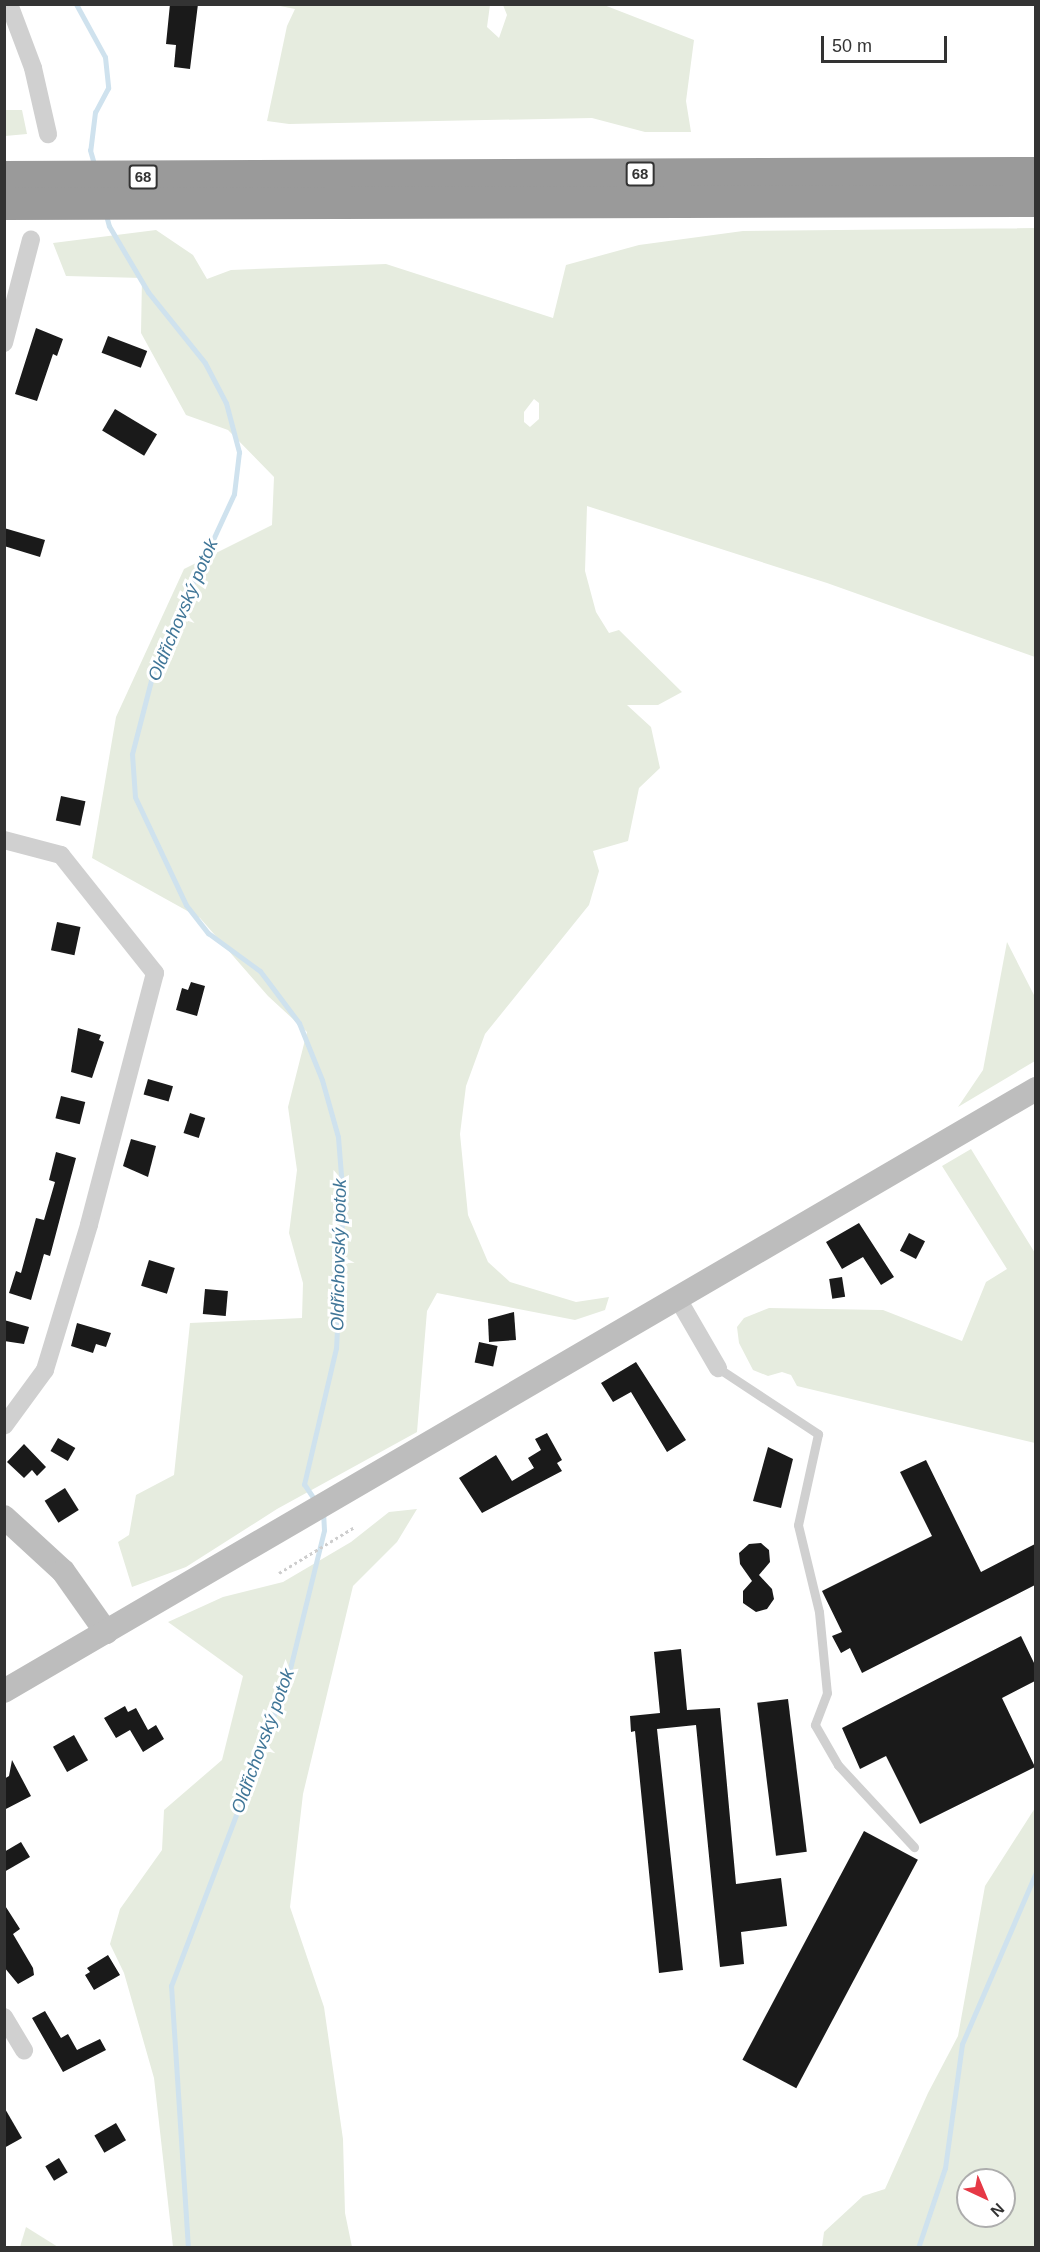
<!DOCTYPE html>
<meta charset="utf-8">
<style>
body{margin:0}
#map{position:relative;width:1040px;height:2252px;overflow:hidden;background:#fff;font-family:Helvetica,sans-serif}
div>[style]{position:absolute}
.green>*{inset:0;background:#e6ecdf}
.stream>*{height:5px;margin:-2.5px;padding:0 2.5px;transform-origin:2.5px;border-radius:2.5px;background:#cfe2ee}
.building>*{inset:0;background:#1a1a1a;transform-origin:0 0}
.path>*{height:3px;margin-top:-1.5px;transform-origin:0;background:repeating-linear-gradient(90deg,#cdcdcd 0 3px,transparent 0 6px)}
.lane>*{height:9px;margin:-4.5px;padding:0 4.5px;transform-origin:4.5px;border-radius:4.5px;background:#d0d0d0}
.street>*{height:18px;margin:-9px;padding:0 9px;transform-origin:9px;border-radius:9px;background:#d0d0d0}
.secondary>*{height:24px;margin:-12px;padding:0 12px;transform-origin:12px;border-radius:12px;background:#bdbdbd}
.highway>*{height:32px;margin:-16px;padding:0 16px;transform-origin:16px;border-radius:16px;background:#9a9a9a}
span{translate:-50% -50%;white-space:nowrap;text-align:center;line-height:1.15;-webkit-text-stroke:6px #fff;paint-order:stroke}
.shield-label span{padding:2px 4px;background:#fff;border:2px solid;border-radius:4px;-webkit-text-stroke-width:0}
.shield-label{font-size:15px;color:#333;font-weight:700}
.water-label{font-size:18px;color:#3f7597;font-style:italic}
.frame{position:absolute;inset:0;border:6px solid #333;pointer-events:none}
.north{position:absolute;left:956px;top:2168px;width:60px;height:60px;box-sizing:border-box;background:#fff;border:2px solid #adadad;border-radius:50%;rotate:136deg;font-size:16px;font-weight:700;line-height:24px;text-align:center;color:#333}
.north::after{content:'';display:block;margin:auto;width:21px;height:27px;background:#e63946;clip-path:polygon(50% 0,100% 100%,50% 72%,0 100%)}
.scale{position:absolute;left:821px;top:36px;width:126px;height:27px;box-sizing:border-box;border:3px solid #333;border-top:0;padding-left:8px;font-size:18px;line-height:21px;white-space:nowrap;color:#333;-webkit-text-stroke:4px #fff;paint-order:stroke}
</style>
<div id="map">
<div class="green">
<i style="clip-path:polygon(275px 5px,490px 5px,487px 27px,499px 38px,507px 15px,503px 5px,604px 5px,694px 40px,686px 101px,691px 132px,645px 132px,592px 118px,289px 124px,267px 121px,287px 26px,295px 9px)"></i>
<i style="clip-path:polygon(5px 110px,22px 110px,27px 134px,5px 136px)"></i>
<i style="clip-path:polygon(evenodd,1035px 228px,1035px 657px,827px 583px,587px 506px,585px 571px,596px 612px,609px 633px,619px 630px,682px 692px,658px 705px,627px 705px,651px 727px,660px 768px,639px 788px,628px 841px,593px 851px,599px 871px,589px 905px,485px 1034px,466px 1086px,460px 1134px,468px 1215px,488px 1262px,510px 1282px,576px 1302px,609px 1297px,605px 1310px,575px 1320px,437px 1293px,427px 1311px,417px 1432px,277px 1509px,186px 1567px,132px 1587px,118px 1542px,129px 1535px,136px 1495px,174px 1475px,190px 1323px,302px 1318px,303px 1283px,289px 1233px,297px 1170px,288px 1107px,307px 1032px,268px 996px,200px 918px,92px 858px,116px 717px,184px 569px,272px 525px,274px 477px,228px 430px,186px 415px,141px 333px,142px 278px,66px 276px,53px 243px,156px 230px,193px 255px,207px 279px,231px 270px,386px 264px,553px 318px,566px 265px,639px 245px,743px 231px,1035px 228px,534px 399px,539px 403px,539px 419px,530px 427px,524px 422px,524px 412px,534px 399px)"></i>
<i style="clip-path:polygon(1007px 942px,1035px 997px,1035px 1061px,958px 1107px,983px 1070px)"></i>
<i style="clip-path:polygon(971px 1149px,1035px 1253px,1035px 1443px,797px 1386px,791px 1375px,782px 1372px,768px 1376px,753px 1370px,739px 1343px,737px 1327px,744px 1318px,769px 1308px,883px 1310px,962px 1341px,986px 1282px,1007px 1269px,942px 1166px)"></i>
<i style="clip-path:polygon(417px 1509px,397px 1542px,353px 1586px,303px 1794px,290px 1907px,324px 2007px,343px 2139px,345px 2213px,352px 2247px,173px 2247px,154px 2078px,124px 1973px,110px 1944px,120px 1909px,162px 1850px,164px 1810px,222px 1760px,243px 1676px,168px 1622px,223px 1597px,283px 1582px,351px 1542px,389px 1512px)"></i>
<i style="clip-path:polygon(evenodd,1035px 1808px,1035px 2247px,822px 2247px,824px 2232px,863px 2196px,885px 2189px,928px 2093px,958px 2036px,985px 1886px,1035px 1808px,968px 2180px,1004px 2180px,1004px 2216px,968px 2216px,968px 2180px)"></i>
<i style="clip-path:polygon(26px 2227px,58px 2247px,20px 2247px)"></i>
</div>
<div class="stream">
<i style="left:76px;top:4px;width:60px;rotate:61.3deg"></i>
<i style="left:105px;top:57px;width:31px;rotate:84deg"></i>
<i style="left:108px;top:88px;width:27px;rotate:118deg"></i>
<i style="left:95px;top:112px;width:38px;rotate:97deg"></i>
<i style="left:90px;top:150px;width:19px;rotate:74deg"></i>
<i style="left:106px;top:215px;width:11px;rotate:75deg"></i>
<i style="left:109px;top:226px;width:77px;rotate:59.4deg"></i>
<i style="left:148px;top:292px;width:91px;rotate:51.2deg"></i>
<i style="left:205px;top:363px;width:45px;rotate:62.3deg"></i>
<i style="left:226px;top:403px;width:51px;rotate:75.1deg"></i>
<i style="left:239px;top:452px;width:42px;rotate:96.8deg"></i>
<i style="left:234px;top:494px;width:188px;rotate:114.8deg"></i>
<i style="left:155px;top:665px;width:92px;rotate:104.5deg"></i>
<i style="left:132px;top:754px;width:43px;rotate:86deg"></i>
<i style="left:135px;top:797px;width:119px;rotate:64.7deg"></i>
<i style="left:186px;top:905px;width:36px;rotate:52deg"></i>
<i style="left:208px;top:933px;width:64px;rotate:36.2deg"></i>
<i style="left:260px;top:971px;width:65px;rotate:53.1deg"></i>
<i style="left:299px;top:1023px;width:61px;rotate:68deg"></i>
<i style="left:322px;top:1080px;width:59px;rotate:74.3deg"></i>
<i style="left:338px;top:1137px;width:64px;rotate:85.5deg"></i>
<i style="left:343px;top:1201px;width:147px;rotate:92.7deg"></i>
<i style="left:336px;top:1348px;width:140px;rotate:103.2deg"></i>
<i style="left:304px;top:1484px;width:22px;rotate:56deg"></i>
<i style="left:188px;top:2248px;width:263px;rotate:-93.7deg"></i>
<i style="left:171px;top:1986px;width:326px;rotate:-69.2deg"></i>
<i style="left:287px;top:1681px;width:155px;rotate:-76.2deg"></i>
<i style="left:324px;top:1530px;width:18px;rotate:-93deg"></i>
<i style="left:918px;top:2248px;width:84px;rotate:-71.4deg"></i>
<i style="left:945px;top:2168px;width:125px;rotate:-82.2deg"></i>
<i style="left:962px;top:2044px;width:187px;rotate:-66.7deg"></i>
</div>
<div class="building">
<i style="clip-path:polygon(170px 4px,198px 4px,190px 69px,174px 67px,176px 45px,166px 44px)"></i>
<i style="clip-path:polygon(36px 328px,63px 339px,57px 356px,53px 354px,37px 401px,15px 394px)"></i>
<i style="left:108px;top:336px;width:42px;height:18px;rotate:21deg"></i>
<i style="left:115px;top:409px;width:49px;height:25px;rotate:31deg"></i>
<i style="clip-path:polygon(4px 528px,45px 540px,40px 557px,4px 546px)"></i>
<i style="left:61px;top:796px;width:25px;height:25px;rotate:12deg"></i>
<i style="left:57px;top:922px;width:24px;height:29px;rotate:12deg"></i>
<i style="clip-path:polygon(191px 982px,205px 986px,197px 1016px,176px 1010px,182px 988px,188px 990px)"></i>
<i style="clip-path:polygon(78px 1028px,101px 1035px,99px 1040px,104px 1042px,92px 1078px,71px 1072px)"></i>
<i style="left:148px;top:1079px;width:26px;height:16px;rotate:16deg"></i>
<i style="left:61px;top:1096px;width:25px;height:23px;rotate:14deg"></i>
<i style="left:190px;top:1113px;width:16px;height:21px;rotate:18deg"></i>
<i style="clip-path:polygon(131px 1139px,156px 1146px,148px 1177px,123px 1166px)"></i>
<i style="clip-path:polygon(56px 1152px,76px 1158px,50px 1256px,44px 1254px,31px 1300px,9px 1293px,16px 1271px,21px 1273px,36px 1218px,44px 1220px,55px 1182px,49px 1180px)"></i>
<i style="clip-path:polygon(859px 1223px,894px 1277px,881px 1285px,863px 1257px,842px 1269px,826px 1242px)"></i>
<i style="left:909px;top:1233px;width:18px;height:20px;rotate:27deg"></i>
<i style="left:149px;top:1260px;width:27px;height:27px;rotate:17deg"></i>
<i style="left:842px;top:1277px;width:20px;height:13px;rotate:81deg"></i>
<i style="left:205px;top:1289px;width:23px;height:25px;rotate:5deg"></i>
<i style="clip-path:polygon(514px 1312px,516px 1340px,489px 1342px,488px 1319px)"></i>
<i style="clip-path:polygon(4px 1320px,29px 1327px,24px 1344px,4px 1341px)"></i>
<i style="clip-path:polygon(77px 1323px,111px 1333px,106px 1347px,96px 1344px,93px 1353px,71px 1346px)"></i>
<i style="left:479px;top:1342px;width:19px;height:21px;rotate:12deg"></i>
<i style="clip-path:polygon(636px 1362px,686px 1440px,667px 1452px,631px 1392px,613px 1402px,601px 1383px)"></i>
<i style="clip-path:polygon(547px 1433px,562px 1460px,557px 1463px,562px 1471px,482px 1513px,459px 1478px,496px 1455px,512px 1481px,534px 1468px,528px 1458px,541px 1450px,535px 1439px)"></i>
<i style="left:58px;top:1438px;width:20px;height:15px;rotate:30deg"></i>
<i style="clip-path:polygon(24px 1444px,46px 1467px,37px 1476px,32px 1470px,24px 1478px,7px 1462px)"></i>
<i style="clip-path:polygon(768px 1447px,793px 1459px,781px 1508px,753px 1501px)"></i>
<i style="clip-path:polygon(926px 1460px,981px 1572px,1035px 1544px,1035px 1585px,862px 1673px,850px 1648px,841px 1653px,832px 1636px,842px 1632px,822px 1591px,932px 1536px,900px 1472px)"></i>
<i style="left:65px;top:1488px;width:26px;height:24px;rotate:58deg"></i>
<i style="clip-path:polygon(761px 1543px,769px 1550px,770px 1562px,759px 1575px,772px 1589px,774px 1599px,767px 1609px,756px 1612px,743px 1603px,743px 1591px,752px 1581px,740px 1564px,739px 1553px,749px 1544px)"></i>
<i style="clip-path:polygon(1021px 1636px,1035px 1665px,1035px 1681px,1002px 1698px,1035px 1767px,920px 1824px,886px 1756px,860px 1769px,842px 1728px)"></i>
<i style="clip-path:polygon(681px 1649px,687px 1710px,720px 1708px,736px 1884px,781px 1878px,787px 1926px,741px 1932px,744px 1964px,720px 1967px,696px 1725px,657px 1729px,683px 1970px,659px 1973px,635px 1731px,631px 1732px,630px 1716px,660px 1713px,654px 1652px)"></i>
<i style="left:788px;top:1699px;width:154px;height:31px;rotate:83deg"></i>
<i style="clip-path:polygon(125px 1706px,128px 1712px,136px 1708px,148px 1730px,156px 1725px,164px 1739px,143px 1752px,130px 1730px,116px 1738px,104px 1718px)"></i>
<i style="left:74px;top:1735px;width:29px;height:24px;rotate:61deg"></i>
<i style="clip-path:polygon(12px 1760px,31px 1796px,4px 1810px,4px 1779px,9px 1776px)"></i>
<i style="left:864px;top:1831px;width:61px;height:259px;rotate:28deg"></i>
<i style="clip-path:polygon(21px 1842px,30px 1857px,4px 1872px,4px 1852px)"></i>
<i style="clip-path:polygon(4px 1904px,20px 1929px,13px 1934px,33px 1968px,34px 1975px,18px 1984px,4px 1967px)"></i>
<i style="clip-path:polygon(108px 1955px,120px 1975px,94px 1990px,85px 1975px,90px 1972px,87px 1968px)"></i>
<i style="clip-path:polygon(45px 2011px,61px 2038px,68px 2034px,77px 2050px,100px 2039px,106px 2050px,63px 2072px,32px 2018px)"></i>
<i style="clip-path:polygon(4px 2107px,22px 2138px,4px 2148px)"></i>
<i style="left:116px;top:2123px;width:20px;height:25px;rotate:60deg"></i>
<i style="left:59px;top:2158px;width:17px;height:16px;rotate:59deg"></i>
</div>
<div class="path">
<i style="left:279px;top:1573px;width:87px;rotate:-31.3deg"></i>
</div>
<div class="lane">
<i style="left:718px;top:1368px;width:120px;rotate:33.4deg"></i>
<i style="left:818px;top:1434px;width:93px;rotate:102.4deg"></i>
<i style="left:798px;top:1525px;width:89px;rotate:76.4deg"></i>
<i style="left:819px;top:1612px;width:81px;rotate:84.4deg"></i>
<i style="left:827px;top:1693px;width:34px;rotate:111deg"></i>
<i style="left:815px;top:1725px;width:46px;rotate:60.1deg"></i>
<i style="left:838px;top:1765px;width:112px;rotate:47.2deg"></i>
</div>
<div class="street">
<i style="left:9px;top:4px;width:68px;rotate:69.4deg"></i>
<i style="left:33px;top:68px;width:68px;rotate:77.2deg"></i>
<i style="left:4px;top:343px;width:107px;rotate:-75.4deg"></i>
<i style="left:4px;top:840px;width:59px;rotate:14.7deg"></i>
<i style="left:61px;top:855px;width:151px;rotate:51.5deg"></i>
<i style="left:155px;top:973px;width:260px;rotate:104.7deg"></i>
<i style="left:89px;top:1225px;width:152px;rotate:106.9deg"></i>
<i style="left:45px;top:1370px;width:69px;rotate:126.2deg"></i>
<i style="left:678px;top:1299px;width:80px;rotate:59.9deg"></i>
<i style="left:4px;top:2017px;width:39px;rotate:59deg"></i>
</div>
<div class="secondary">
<i style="left:4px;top:1517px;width:80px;rotate:42.5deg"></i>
<i style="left:63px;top:1571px;width:75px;rotate:54.8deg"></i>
<i style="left:4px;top:1691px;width:1195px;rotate:-30.26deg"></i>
</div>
<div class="highway">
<i style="left:4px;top:177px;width:1032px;rotate:-0.22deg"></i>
<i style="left:4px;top:204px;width:1032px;rotate:-0.17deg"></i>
</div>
<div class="shield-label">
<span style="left:640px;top:174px">68</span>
<span style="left:143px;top:177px">68</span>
</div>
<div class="water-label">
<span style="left:183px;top:610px;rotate:-67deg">Oldřichovský potok</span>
<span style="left:339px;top:1255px;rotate:-89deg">Oldřichovský potok</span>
<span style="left:263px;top:1741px;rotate:-70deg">Oldřichovský potok</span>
</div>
<div class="frame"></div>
<div class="north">N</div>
<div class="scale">50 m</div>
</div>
